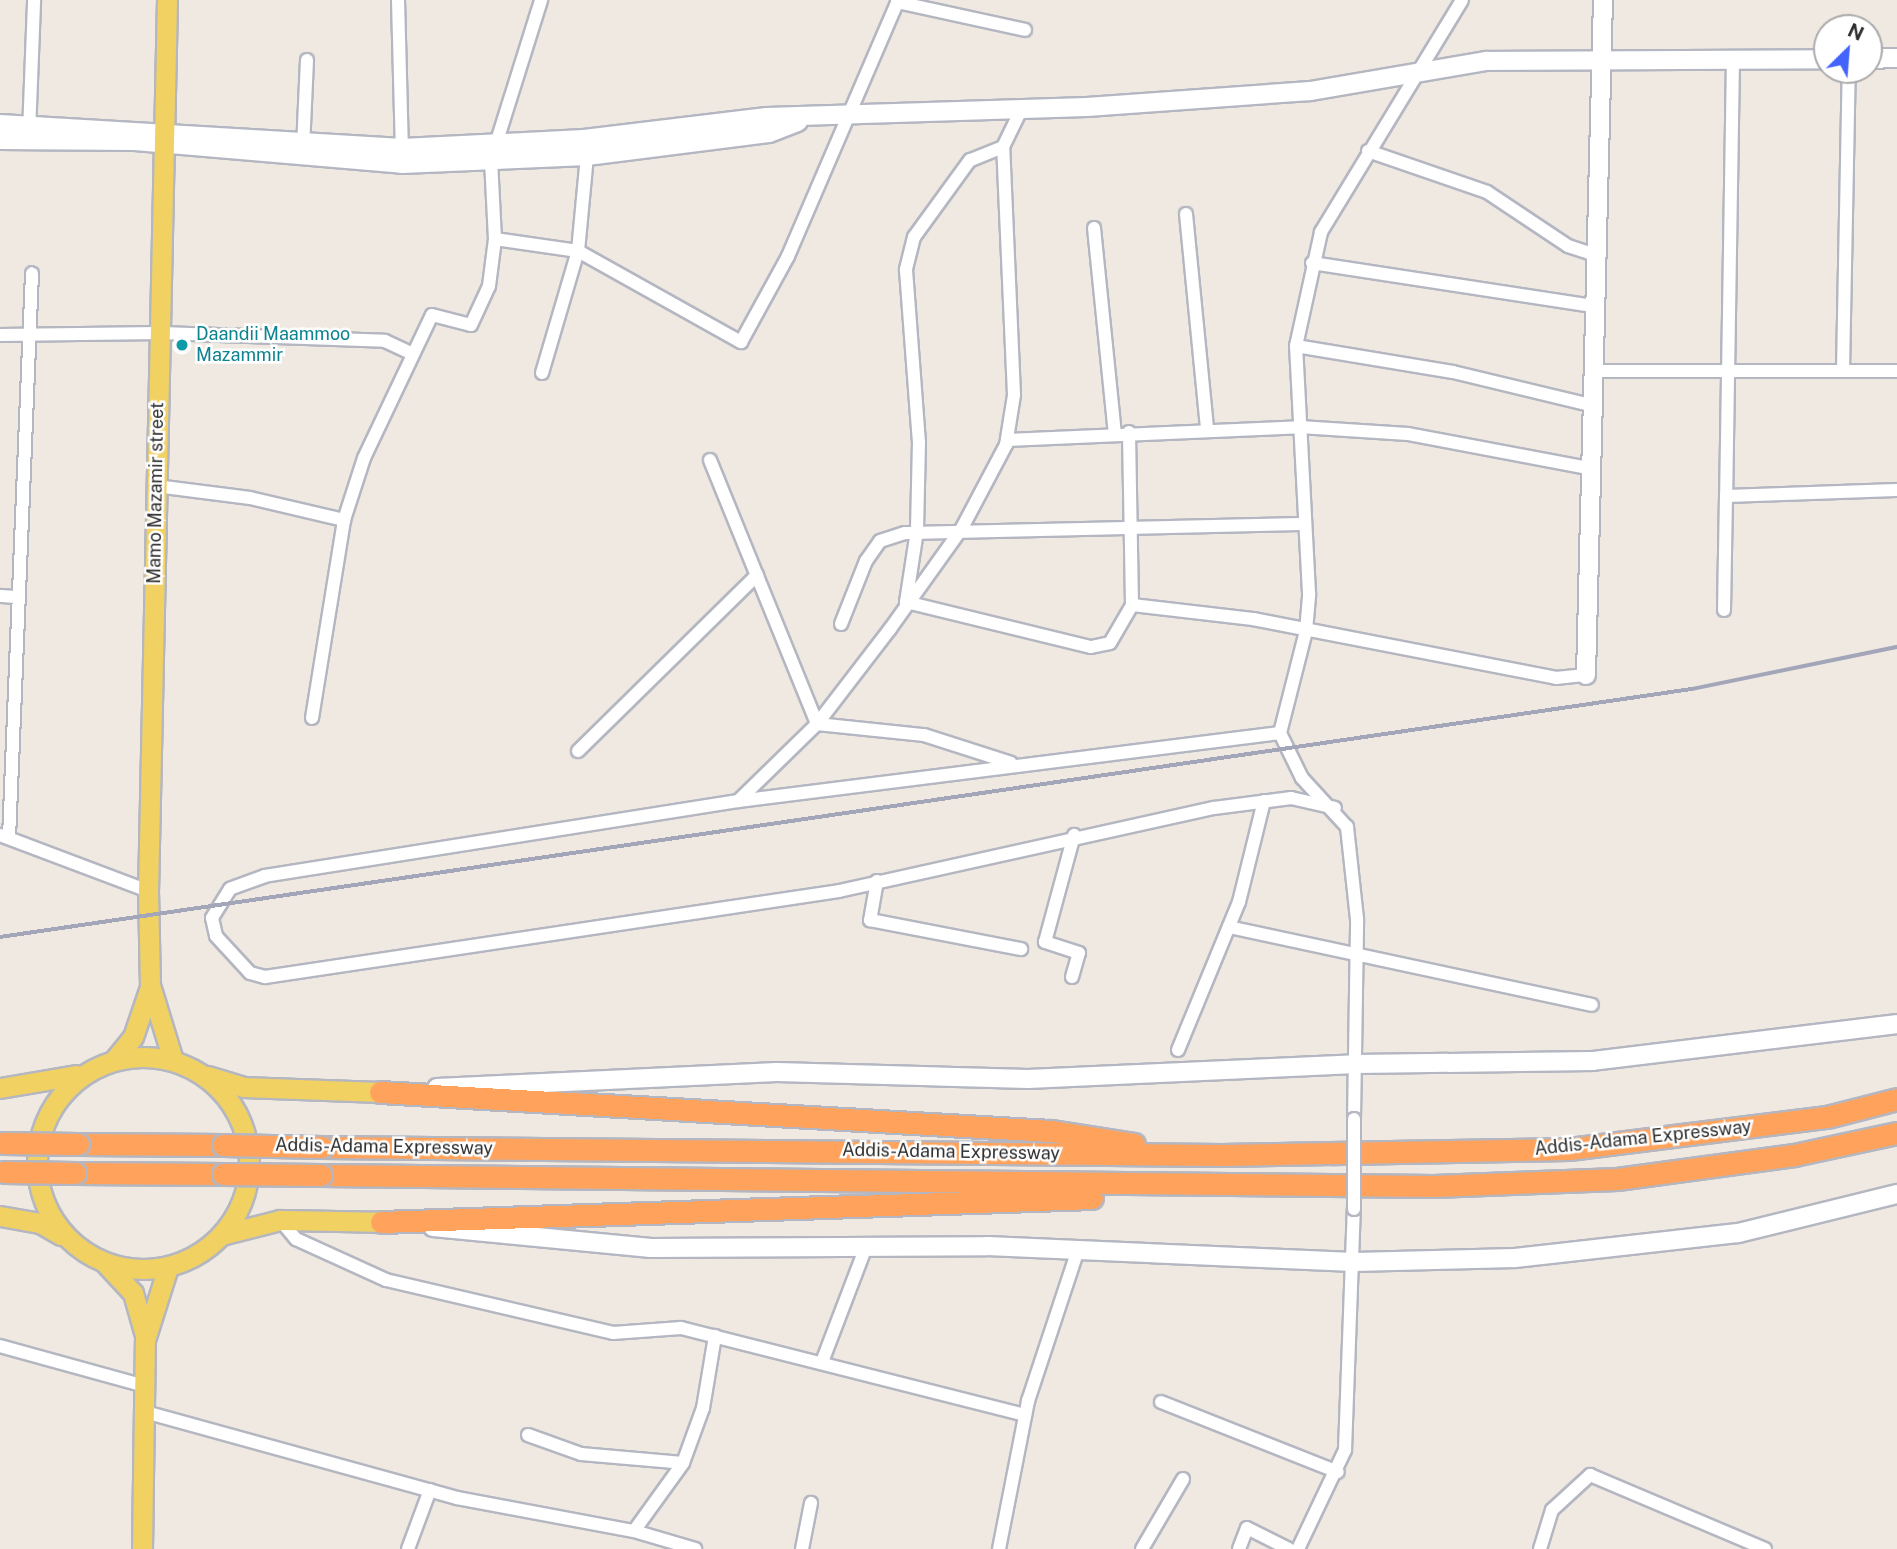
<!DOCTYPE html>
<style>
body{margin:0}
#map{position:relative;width:1897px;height:1549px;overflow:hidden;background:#efe9e1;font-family:"Public Sans",sans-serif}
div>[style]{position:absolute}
.roads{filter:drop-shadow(2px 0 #b4b7c1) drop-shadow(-2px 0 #b4b7c1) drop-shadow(0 2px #b4b7c1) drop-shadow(0 -2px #b4b7c1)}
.street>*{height:12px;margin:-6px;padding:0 6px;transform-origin:6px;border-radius:6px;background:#fff}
.secondary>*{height:18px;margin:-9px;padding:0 9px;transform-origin:9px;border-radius:9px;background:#fff}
.primary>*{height:19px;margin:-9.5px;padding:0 9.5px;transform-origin:9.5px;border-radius:9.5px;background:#f2d163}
.primary>.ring{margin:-9.5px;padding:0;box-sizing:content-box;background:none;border:19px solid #f2d163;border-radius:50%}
.highway>*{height:21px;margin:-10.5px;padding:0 10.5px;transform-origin:10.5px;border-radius:10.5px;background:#ffa35c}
.rail>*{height:3.5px;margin:-1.75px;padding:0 1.75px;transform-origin:1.75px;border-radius:1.75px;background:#a3a6b8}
.bridges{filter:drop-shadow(2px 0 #b4b7c1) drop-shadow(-2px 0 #b4b7c1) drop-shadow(0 2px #b4b7c1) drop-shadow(0 -2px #b4b7c1)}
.street-bridge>*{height:12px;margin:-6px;padding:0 6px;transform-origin:6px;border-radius:6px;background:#fff}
.highway-bridge>*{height:21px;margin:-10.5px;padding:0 10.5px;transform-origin:10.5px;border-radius:10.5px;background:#ffa35c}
.dots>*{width:19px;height:19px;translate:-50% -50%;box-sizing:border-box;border:4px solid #fff;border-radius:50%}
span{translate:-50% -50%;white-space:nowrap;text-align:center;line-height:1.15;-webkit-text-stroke:5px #fff;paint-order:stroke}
.culture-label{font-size:18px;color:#0d838f}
.left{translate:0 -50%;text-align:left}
.street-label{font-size:18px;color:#2e2e2e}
.north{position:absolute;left:1813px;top:14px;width:70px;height:70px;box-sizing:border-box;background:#fff;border:2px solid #ababab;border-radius:50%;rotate:25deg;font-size:19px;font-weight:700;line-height:28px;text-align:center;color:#2e2e2e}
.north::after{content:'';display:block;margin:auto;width:24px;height:32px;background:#4264fb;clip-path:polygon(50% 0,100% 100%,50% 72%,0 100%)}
</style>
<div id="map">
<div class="roads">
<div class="street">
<i style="left:398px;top:0;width:154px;rotate:88.5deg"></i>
<i style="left:897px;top:2px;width:131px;rotate:12.3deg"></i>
<i style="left:1733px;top:59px;width:437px;rotate:90.9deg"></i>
<i style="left:1726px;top:496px;width:171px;rotate:-2deg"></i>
<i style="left:29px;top:133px;width:133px;rotate:-87.8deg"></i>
<i style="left:1003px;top:147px;width:35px;rotate:158deg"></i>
<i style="left:970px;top:160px;width:95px;rotate:126deg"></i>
<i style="left:914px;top:237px;width:34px;rotate:104deg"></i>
<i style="left:906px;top:270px;width:172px;rotate:85.7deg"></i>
<i style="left:919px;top:442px;width:89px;rotate:91.3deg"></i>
<i style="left:917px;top:531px;width:72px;rotate:98.8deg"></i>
<i style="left:906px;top:602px;width:190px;rotate:13.7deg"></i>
<i style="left:1091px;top:647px;width:19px;rotate:-12deg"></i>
<i style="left:1110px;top:643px;width:44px;rotate:-59.9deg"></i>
<i style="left:1132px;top:605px;width:173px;rotate:-91deg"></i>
<i style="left:303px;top:148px;width:88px;rotate:-87.4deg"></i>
<i style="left:1368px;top:151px;width:126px;rotate:19deg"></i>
<i style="left:1487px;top:192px;width:97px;rotate:33.7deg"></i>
<i style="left:1568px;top:246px;width:33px;rotate:18deg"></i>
<i style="left:1186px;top:214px;width:216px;rotate:84.4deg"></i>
<i style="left:1094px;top:228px;width:206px;rotate:84.2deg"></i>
<i style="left:495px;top:239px;width:84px;rotate:8.2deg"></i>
<i style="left:578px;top:251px;width:187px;rotate:29.2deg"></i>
<i style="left:741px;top:342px;width:98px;rotate:-61.3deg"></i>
<i style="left:788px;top:256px;width:279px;rotate:-66.7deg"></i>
<i style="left:1312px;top:263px;width:289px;rotate:8.7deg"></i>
<i style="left:0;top:335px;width:161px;rotate:-0.7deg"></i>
<i style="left:161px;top:333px;width:224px;rotate:2deg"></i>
<i style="left:385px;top:341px;width:29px;rotate:25deg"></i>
<i style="left:1296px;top:346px;width:159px;rotate:9.4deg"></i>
<i style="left:1453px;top:372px;width:146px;rotate:13.5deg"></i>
<i style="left:1843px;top:370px;width:300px;rotate:-88.9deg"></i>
<i style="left:1596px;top:371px;width:301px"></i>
<i style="left:542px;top:373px;width:127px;rotate:-73.6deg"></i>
<i style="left:578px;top:251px;width:95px;rotate:-84.6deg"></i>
<i style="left:1007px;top:440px;width:293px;rotate:-2.5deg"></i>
<i style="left:1300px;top:427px;width:108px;rotate:3.7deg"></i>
<i style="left:1408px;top:434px;width:188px;rotate:10.7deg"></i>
<i style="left:710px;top:460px;width:285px;rotate:67.9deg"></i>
<i style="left:817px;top:724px;width:108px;rotate:5.9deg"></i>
<i style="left:924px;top:735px;width:91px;rotate:17.8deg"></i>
<i style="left:156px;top:486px;width:95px;rotate:7.3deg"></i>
<i style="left:250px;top:498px;width:97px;rotate:13.2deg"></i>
<i style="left:0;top:596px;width:16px;rotate:4deg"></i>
<i style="left:1132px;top:605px;width:122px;rotate:6.6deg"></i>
<i style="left:1253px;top:619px;width:309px;rotate:11deg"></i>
<i style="left:1556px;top:678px;width:30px;rotate:-6deg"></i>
<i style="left:1724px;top:610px;width:114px;rotate:-89deg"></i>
<i style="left:841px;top:624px;width:68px;rotate:-68.4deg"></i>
<i style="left:866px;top:561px;width:24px;rotate:-55deg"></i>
<i style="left:880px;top:541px;width:26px;rotate:-18deg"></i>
<i style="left:905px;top:533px;width:400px;rotate:-1.3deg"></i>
<i style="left:312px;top:718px;width:201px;rotate:-80.8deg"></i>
<i style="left:344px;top:520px;width:65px;rotate:-72.1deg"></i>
<i style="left:364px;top:458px;width:158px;rotate:-64.6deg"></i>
<i style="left:432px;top:315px;width:40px;rotate:14.4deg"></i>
<i style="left:471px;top:325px;width:43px;rotate:-65.2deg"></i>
<i style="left:489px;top:286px;width:47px;rotate:-82.7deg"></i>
<i style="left:495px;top:239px;width:79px;rotate:-92.9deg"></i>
<i style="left:491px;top:160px;width:168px;rotate:-72.6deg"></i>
<i style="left:1280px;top:733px;width:546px;rotate:172.85deg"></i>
<i style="left:738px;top:801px;width:479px;rotate:171deg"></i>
<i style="left:265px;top:876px;width:37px;rotate:160deg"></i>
<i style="left:230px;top:889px;width:34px;rotate:122deg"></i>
<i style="left:212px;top:918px;width:18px;rotate:77deg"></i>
<i style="left:216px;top:936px;width:50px;rotate:47.4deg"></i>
<i style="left:250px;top:973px;width:16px;rotate:15deg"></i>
<i style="left:265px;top:977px;width:580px;rotate:-8.52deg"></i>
<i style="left:839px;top:891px;width:384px;rotate:-12.5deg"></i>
<i style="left:1214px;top:808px;width:78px;rotate:-7.4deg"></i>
<i style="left:1291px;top:798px;width:45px;rotate:12.8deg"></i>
<i style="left:578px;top:751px;width:251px;rotate:-44.5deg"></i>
<i style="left:738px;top:801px;width:110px;rotate:-44.3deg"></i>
<i style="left:817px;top:724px;width:120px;rotate:-52.5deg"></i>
<i style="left:890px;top:629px;width:124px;rotate:-54.5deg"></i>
<i style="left:962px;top:528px;width:94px;rotate:-62.1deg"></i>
<i style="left:1006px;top:445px;width:51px;rotate:-80.9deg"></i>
<i style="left:1014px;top:395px;width:248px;rotate:-92.5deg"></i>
<i style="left:1003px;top:147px;width:41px;rotate:-64.1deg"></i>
<i style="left:0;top:835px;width:158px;rotate:20.7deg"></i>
<i style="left:9px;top:838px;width:565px;rotate:-87.67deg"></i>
<i style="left:877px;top:881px;width:40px;rotate:100deg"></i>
<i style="left:870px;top:920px;width:154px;rotate:10.9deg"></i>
<i style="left:1229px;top:927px;width:371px;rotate:12.1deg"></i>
<i style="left:1072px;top:977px;width:25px;rotate:-74deg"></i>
<i style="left:1079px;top:953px;width:36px;rotate:-162deg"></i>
<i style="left:1045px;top:942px;width:111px;rotate:-74.8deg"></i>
<i style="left:1178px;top:1050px;width:160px;rotate:-67.6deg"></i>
<i style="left:1239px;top:902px;width:104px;rotate:-76.1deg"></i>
<i style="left:1354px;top:1119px;width:200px;rotate:-89.1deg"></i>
<i style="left:1357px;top:919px;width:93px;rotate:-96.2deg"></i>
<i style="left:1347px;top:827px;width:67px;rotate:-132.6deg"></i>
<i style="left:1302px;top:778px;width:50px;rotate:-116.1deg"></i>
<i style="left:1280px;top:733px;width:105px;rotate:-75.7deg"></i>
<i style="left:1306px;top:631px;width:38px;rotate:-85deg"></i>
<i style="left:1309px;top:593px;width:247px;rotate:-93deg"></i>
<i style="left:1296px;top:346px;width:117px;rotate:-77.6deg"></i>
<i style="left:1321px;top:232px;width:271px;rotate:-58.7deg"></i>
<i style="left:280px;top:1220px;width:25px;rotate:50deg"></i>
<i style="left:296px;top:1239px;width:99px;rotate:24.5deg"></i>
<i style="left:386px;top:1280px;width:233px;rotate:13.1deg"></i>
<i style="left:613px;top:1333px;width:68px;rotate:-4.2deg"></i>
<i style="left:681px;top:1328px;width:355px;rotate:14.2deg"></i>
<i style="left:0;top:1346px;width:150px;rotate:15.4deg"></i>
<i style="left:822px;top:1362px;width:126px;rotate:-69.1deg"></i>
<i style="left:1161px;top:1402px;width:190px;rotate:21.6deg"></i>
<i style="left:145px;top:1412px;width:324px;rotate:15.4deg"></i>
<i style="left:457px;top:1498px;width:180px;rotate:10.6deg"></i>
<i style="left:634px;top:1531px;width:64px;rotate:16.4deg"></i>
<i style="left:528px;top:1435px;width:56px;rotate:19.7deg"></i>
<i style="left:581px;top:1454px;width:102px;rotate:5deg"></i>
<i style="left:634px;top:1531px;width:84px;rotate:-54.2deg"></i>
<i style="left:683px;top:1463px;width:59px;rotate:-70deg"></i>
<i style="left:703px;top:1408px;width:73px;rotate:-80.5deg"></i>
<i style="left:408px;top:1549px;width:63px;rotate:-69.6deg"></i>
<i style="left:802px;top:1549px;width:47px;rotate:-78.9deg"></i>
<i style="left:999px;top:1549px;width:151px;rotate:-78.9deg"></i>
<i style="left:1028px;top:1401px;width:156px;rotate:-71.7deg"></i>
<i style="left:1142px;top:1549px;width:81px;rotate:-59.6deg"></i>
<i style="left:1239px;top:1549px;width:22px;rotate:-69deg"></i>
<i style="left:1247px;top:1528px;width:47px;rotate:26.6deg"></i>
<i style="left:1298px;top:1549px;width:110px;rotate:-64.6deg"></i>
<i style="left:1345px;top:1450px;width:241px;rotate:-87.9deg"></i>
<i style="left:1540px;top:1549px;width:41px;rotate:-72.9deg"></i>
<i style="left:1552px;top:1510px;width:52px;rotate:-42.6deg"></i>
<i style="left:1590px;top:1475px;width:190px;rotate:22.9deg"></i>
</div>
<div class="secondary">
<i style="left:1869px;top:59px;width:28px;rotate:-2deg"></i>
<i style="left:0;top:124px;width:403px;rotate:3.4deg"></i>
<i style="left:402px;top:148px;width:182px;rotate:-2.8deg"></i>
<i style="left:584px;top:139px;width:184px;rotate:-6.9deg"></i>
<i style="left:767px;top:117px;width:320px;rotate:-1.8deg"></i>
<i style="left:1087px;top:107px;width:224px;rotate:-4.1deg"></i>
<i style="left:1310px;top:91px;width:179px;rotate:-9.7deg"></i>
<i style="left:1486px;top:61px;width:341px;rotate:-0.3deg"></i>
<i style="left:0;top:140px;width:135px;rotate:0.4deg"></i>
<i style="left:135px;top:141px;width:268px;rotate:4.9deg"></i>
<i style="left:402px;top:164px;width:185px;rotate:-2.5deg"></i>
<i style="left:587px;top:156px;width:183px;rotate:-7.2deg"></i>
<i style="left:769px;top:133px;width:31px;rotate:-21deg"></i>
<i style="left:1586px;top:675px;width:675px;rotate:-88.56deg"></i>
<i style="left:437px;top:1088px;width:340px;rotate:-2.7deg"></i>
<i style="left:777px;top:1072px;width:251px;rotate:1.6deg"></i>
<i style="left:1028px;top:1079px;width:328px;rotate:-2.6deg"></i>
<i style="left:1356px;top:1064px;width:236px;rotate:-0.7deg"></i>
<i style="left:1592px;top:1061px;width:307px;rotate:-6.9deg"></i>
<i style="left:433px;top:1227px;width:219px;rotate:5.5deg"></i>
<i style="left:651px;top:1248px;width:336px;rotate:-0.3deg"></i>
<i style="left:987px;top:1246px;width:367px;rotate:2.5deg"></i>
<i style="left:1354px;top:1262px;width:161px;rotate:-1.4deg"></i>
<i style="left:1515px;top:1258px;width:224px;rotate:-6.4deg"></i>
<i style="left:1738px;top:1233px;width:164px;rotate:-13.8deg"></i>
</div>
<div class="primary">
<i style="left:167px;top:0;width:891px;rotate:91.22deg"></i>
<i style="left:148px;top:891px;width:94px;rotate:88.8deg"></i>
<i style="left:150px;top:985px;width:78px;rotate:73deg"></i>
<i class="ring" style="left:37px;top:1057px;width:193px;height:193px"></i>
<i style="left:115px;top:1059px;width:28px;rotate:-51deg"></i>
<i style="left:133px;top:1037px;width:50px;rotate:-71.2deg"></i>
<i style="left:208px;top:1076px;width:37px;rotate:17deg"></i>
<i style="left:243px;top:1087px;width:137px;rotate:2.1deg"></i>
<i style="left:0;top:1088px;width:77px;rotate:-9.7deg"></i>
<i style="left:0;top:1216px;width:41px;rotate:9.9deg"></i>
<i style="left:40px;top:1223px;width:24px;rotate:30deg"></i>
<i style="left:221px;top:1235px;width:61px;rotate:-14.3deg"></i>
<i style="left:280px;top:1220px;width:101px;rotate:1.1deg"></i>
<i style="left:105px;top:1263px;width:41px;rotate:47deg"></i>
<i style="left:133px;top:1293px;width:41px;rotate:74.2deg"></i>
<i style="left:142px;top:1549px;width:209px;rotate:-89.2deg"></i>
<i style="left:145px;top:1340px;width:77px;rotate:-72.5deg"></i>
</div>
<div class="highway">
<i style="left:380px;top:1092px;width:672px;rotate:3.33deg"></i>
<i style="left:1051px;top:1131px;width:84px;rotate:8.9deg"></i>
<i style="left:78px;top:1144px;width:145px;rotate:0.4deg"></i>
<i style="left:322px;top:1147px;width:900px;rotate:0.51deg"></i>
<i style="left:1222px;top:1155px;width:347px;rotate:-1deg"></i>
<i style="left:1569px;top:1149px;width:260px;rotate:-7.1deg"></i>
<i style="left:1827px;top:1117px;width:72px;rotate:-14.4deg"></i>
<i style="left:75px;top:1173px;width:148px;rotate:0.4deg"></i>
<i style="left:321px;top:1175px;width:1113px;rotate:0.57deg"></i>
<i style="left:1434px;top:1186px;width:183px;rotate:-2.2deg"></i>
<i style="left:1617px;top:1179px;width:179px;rotate:-7.7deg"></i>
<i style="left:1794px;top:1155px;width:105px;rotate:-12.1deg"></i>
<i style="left:381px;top:1222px;width:711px;rotate:-1.93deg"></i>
</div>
</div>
<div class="rail">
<i style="left:0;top:937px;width:1710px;rotate:-8.34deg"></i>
<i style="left:1692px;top:689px;width:209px;rotate:-11.6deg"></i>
</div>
<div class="bridges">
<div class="street-bridge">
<i style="left:1354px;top:1119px;width:90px;rotate:90deg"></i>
</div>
<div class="highway-bridge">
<i style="left:3px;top:1143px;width:75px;rotate:0.8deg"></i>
<i style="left:223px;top:1145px;width:99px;rotate:1.2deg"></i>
<i style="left:4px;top:1172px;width:71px;rotate:0.8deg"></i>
<i style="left:223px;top:1174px;width:98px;rotate:0.6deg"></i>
</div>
</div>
<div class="dots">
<i style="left:182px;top:345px;background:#0f9aa8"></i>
</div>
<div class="culture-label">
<span class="left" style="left:196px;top:345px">Daandii Maammoo<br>Mazammir</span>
</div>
<div class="street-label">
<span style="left:156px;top:493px;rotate:-89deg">Mamo Mazamir street</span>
<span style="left:1643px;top:1138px;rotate:-6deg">Addis-Adama Expressway</span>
<span style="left:384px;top:1147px;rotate:1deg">Addis-Adama Expressway</span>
<span style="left:951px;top:1152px;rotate:1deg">Addis-Adama Expressway</span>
</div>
<div class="north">N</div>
</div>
